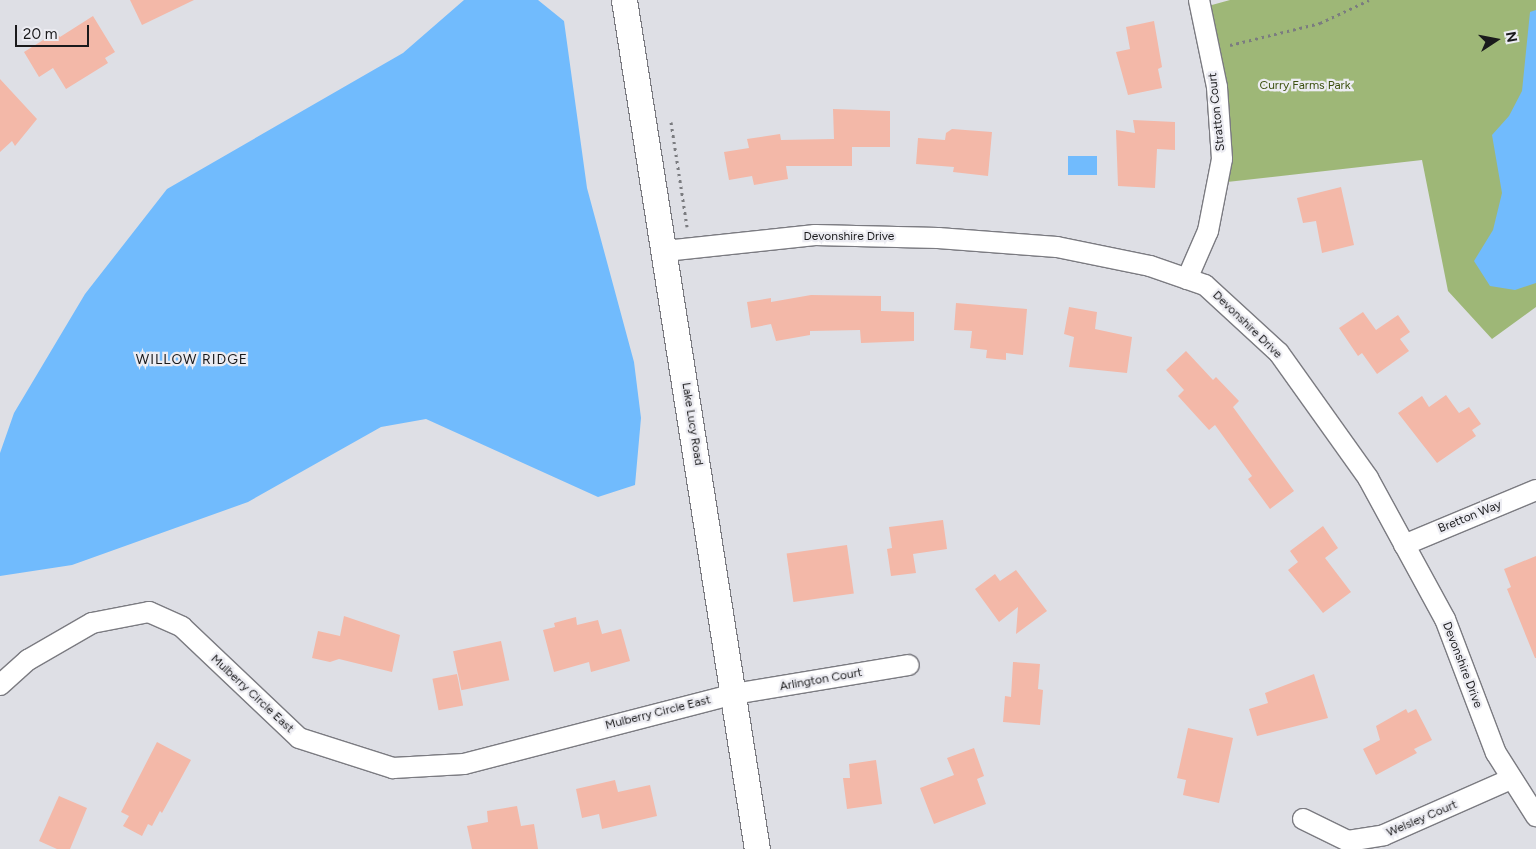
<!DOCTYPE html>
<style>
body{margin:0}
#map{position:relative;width:1536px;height:849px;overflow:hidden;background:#dedfe5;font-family:Figtree,sans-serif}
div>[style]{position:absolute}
.green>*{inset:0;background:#9eb777}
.water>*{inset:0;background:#71bbfd;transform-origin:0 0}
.building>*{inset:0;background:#f3b8a8;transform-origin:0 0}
.path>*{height:3px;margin-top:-1.5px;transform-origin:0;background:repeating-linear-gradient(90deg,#7b7c80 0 2.5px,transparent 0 6.5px)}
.roads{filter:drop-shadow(1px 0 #7b7b81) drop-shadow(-1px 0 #7b7b81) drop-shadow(0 1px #7b7b81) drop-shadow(0 -1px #7b7b81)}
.minor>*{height:20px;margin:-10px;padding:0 10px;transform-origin:10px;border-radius:10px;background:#fff}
.tertiary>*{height:25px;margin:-12.5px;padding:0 12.5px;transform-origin:12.5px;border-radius:12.5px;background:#fff}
span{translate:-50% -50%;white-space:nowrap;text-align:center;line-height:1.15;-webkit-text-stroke:4.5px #ececf2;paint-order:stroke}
.park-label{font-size:12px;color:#3d5111}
.street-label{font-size:12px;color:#1a1a1c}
.neighbourhood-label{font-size:14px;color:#1a1a1c;letter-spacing:1px}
.north{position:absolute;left:1471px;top:15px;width:50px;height:50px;-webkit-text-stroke:4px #ececf2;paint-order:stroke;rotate:79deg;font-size:14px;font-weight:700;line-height:20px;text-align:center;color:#1a1a1c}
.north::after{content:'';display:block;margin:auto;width:18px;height:22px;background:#1a1a1c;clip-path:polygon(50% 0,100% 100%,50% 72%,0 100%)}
.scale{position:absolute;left:15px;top:25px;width:74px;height:22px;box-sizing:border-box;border:2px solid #1a1a1c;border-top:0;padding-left:6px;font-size:15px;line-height:18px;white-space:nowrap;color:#1a1a1c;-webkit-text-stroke:4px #ececf2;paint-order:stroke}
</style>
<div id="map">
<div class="green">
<i style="clip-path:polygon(1230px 0,1536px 0,1536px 307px,1492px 339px,1448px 291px,1422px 160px,1218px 183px,1217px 87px,1199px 52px,1201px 8px)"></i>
</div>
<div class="water">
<i style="clip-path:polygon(464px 0,538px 0,564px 21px,587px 188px,634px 362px,641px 418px,635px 485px,598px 497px,426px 419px,381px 427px,248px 502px,72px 565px,0 576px,0 453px,14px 413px,85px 294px,167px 189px,403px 53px)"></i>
<i style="clip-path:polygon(1536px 10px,1536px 283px,1515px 290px,1490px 286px,1474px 261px,1493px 230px,1502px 193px,1492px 135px,1509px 116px,1522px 91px,1530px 12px)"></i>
<i style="left:1068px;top:156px;width:29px;height:19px"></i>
</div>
<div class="building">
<i style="clip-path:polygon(130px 0,194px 0,142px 25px)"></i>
<i style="clip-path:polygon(93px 16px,115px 52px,105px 58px,108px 63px,66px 89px,53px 68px,39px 77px,24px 52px,56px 32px,60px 37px)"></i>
<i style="clip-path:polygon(1154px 21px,1162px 67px,1158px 69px,1162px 88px,1128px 95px,1116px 52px,1130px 49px,1126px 27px)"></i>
<i style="clip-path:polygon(0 79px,37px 119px,15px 146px,12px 141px,0 152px)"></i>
<i style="clip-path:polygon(833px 109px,890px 111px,890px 147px,852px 147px,852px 166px,786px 166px,788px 179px,754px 185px,752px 176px,729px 180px,724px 152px,749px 148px,747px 139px,780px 134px,781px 140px,834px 139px)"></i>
<i style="clip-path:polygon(1133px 120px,1175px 122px,1175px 150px,1157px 149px,1155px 188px,1118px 186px,1116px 130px,1135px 133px)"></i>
<i style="clip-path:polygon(952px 129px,992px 132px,988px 176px,953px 172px,954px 167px,916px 164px,918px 138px,945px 140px,946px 133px)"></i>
<i style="clip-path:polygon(1341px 187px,1354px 245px,1322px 253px,1316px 221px,1303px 223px,1297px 198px)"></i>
<i style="clip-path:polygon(811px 295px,881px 296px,881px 311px,914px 312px,914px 341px,861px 343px,860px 330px,810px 331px,810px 335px,776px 341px,771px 324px,751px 328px,747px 302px,771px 298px,771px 302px)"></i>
<i style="clip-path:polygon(956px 303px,1027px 309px,1023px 355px,1006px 353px,1006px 360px,986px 358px,987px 350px,970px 348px,972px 331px,954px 330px)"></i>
<i style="clip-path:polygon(1069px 307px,1097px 312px,1095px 329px,1132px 337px,1127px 373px,1069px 367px,1074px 337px,1064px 334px)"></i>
<i style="clip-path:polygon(1363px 312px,1376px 330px,1398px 315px,1410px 332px,1400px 339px,1409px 351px,1377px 374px,1362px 353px,1358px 356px,1339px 328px)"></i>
<i style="clip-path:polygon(1186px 351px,1213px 380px,1216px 377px,1239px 401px,1233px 407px,1294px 491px,1270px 509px,1248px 479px,1252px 476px,1215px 425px,1209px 430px,1178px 396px,1184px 390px,1166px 370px)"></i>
<i style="clip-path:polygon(1446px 395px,1459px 413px,1469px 407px,1481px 424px,1472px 430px,1476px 436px,1437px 463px,1398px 413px,1422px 396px,1429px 407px)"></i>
<i style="clip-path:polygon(943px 520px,947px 549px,913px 554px,916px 573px,891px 576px,887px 549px,892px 548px,889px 527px)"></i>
<i style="clip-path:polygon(1323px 526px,1338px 548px,1325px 558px,1351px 592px,1323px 613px,1288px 570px,1298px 562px,1290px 551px)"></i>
<i style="left:847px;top:545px;width:49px;height:61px;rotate:82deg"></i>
<i style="clip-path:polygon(1536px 556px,1536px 658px,1535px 658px,1507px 589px,1511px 587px,1504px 569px)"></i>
<i style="clip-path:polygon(1016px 570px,1047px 611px,1016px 634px,1018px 607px,999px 622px,975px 589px,995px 574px,1000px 581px)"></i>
<i style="clip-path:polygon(344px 616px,400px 635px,392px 672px,339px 659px,330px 662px,312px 658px,318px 631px,340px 636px)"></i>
<i style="clip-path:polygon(576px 617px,577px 625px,598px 620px,602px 634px,621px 629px,630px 661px,591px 672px,589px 662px,554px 672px,543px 630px,555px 627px,554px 623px)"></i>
<i style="left:501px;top:641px;width:40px;height:49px;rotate:78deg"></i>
<i style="clip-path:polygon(1013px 662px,1040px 664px,1038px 689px,1043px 690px,1040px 725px,1003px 722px,1005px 696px,1011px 697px)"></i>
<i style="left:457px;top:674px;width:32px;height:25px;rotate:79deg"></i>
<i style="clip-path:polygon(1314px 674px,1328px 718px,1257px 736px,1249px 709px,1268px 703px,1265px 693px)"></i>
<i style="clip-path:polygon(1406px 709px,1408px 713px,1416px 709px,1432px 740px,1414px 749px,1417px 753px,1376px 775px,1363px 749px,1380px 740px,1376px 726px)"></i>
<i style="clip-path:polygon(1188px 728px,1233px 738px,1219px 803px,1183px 795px,1186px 780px,1177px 778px)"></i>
<i style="clip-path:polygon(157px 742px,191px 760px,162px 813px,160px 811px,152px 826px,148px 824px,142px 836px,123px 826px,129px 816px,121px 812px)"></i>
<i style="clip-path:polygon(974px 748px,984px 776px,977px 779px,986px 804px,934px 824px,920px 788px,954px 775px,947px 758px)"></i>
<i style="clip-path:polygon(876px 760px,882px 804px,847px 809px,843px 778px,850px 778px,849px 764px)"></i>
<i style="clip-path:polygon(615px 780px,618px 792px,650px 785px,657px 816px,602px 829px,599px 814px,582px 818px,576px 789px)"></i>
<i style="clip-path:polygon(59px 796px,87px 808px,70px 849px,57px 849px,39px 841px)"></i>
<i style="clip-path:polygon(517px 806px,521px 826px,534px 824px,538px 849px,472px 849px,467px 826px,488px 822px,487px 811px)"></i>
</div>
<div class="path">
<i style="left:1230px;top:45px;width:93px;rotate:-13.7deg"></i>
<i style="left:1320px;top:23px;width:54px;rotate:-25.1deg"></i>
<i style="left:671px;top:122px;width:106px;rotate:81.3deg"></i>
</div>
<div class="roads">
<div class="minor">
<i style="left:665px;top:251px;width:151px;rotate:-6.1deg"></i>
<i style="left:815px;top:235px;width:123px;rotate:1.4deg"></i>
<i style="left:938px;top:238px;width:119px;rotate:4.3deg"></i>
<i style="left:1057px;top:247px;width:95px;rotate:11.5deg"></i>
<i style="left:1150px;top:266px;width:58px;rotate:19.1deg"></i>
<i style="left:1205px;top:285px;width:100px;rotate:42.6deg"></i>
<i style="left:1279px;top:353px;width:153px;rotate:54.5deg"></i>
<i style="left:1368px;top:478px;width:161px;rotate:61.4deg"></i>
<i style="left:1445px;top:619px;width:143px;rotate:69.2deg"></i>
<i style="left:1496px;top:753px;width:75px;rotate:57.6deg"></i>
<i style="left:1187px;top:279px;width:52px;rotate:-66.4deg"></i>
<i style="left:1208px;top:231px;width:73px;rotate:-79deg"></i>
<i style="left:1222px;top:159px;width:72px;rotate:-94deg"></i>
<i style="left:1217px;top:87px;width:89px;rotate:-101.7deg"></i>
<i style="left:1404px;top:545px;width:143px;rotate:-22.6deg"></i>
<i style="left:0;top:685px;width:38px;rotate:-42deg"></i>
<i style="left:28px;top:660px;width:74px;rotate:-30deg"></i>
<i style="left:92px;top:623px;width:58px;rotate:-10.9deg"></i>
<i style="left:149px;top:612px;width:36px;rotate:24deg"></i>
<i style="left:182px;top:627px;width:161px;rotate:43.5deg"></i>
<i style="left:299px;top:738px;width:99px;rotate:17.7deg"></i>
<i style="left:393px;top:768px;width:71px;rotate:-3.2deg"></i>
<i style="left:464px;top:764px;width:279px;rotate:-14.5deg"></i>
<i style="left:734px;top:694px;width:177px;rotate:-9.4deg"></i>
<i style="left:1303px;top:819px;width:50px;rotate:26.1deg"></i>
<i style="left:1348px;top:841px;width:36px;rotate:-9deg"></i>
<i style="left:1384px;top:835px;width:139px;rotate:-23.8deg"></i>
</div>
<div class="tertiary">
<i style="left:624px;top:0;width:859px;rotate:81.1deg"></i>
</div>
</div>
<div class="park-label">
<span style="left:1305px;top:86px">Curry Farms Park</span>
</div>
<div class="street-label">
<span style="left:1217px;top:112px;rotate:-96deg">Stratton Court</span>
<span style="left:849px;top:237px">Devonshire Drive</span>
<span style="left:1247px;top:325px;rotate:44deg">Devonshire Drive</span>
<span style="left:692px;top:424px;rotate:81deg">Lake Lucy Road</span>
<span style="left:1470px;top:517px;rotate:-22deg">Bretton Way</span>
<span style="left:1462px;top:665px;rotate:69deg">Devonshire Drive</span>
<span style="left:821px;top:680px;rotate:-10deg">Arlington Court</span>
<span style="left:252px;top:694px;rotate:43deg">Mulberry Circle East</span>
<span style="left:658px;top:713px;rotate:-14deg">Mulberry Circle East</span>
<span style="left:1422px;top:819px;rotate:-23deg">Welsley Court</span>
</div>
<div class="neighbourhood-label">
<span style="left:192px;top:360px">WILLOW RIDGE</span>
</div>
<div class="north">N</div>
<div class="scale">20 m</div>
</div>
